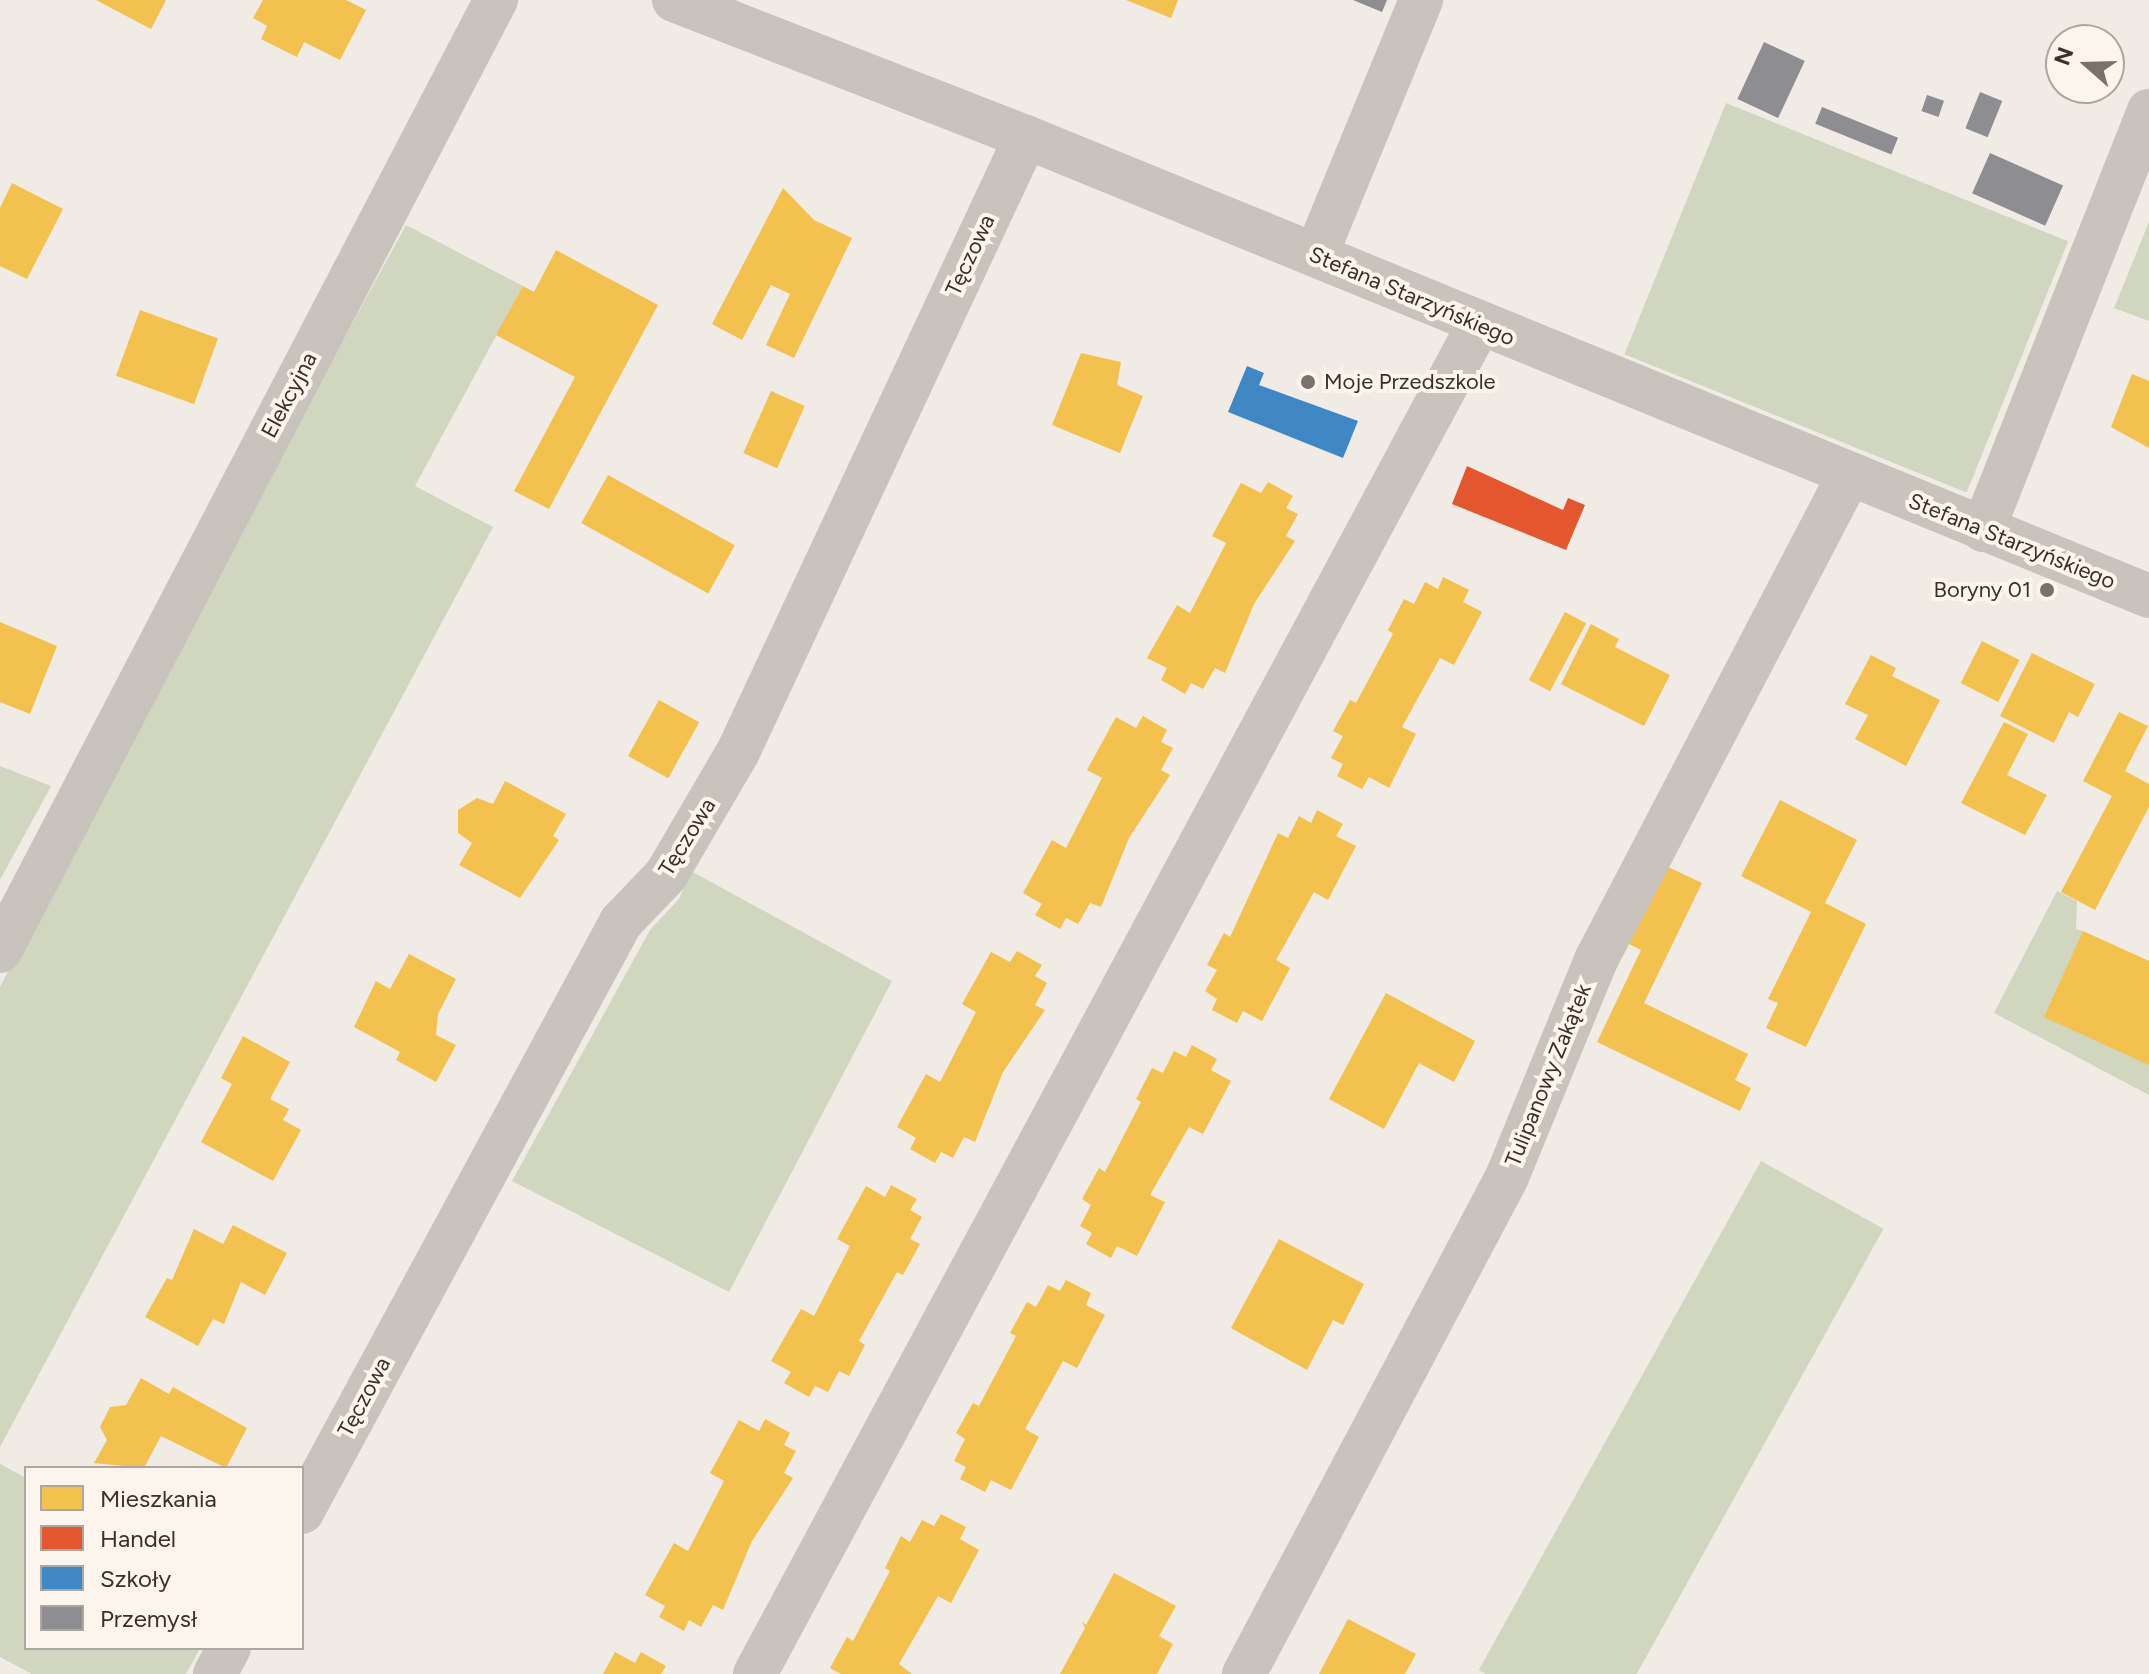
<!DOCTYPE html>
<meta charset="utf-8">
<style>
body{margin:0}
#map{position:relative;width:2149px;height:1674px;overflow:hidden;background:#f0ebe5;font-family:Figtree,sans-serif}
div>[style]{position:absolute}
.green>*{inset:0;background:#d1d6bf;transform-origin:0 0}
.homes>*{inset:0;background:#f2c14e;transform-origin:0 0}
.shops>*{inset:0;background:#e4572e}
.schools>*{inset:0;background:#3f88c5}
.industry>*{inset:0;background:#8d8d92;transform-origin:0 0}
.minor>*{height:44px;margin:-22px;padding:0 22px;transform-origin:22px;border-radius:22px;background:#c9c3be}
.dots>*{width:22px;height:22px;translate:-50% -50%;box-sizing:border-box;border:4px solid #fbf5ee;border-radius:50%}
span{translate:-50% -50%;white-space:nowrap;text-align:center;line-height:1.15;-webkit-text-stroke:8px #fbf5ee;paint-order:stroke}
.street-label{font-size:22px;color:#3b302b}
.poi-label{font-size:22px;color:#3b302b}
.left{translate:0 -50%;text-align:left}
.right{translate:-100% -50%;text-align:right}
.legend{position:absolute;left:24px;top:1466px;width:280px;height:184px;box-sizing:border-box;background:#fbf5ee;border:2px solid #aea6a0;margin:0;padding:10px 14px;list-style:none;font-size:24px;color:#3b302b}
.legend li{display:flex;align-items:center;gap:16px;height:40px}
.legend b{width:40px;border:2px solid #aea6a0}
.north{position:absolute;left:2045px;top:24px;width:80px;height:80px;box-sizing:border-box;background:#fbf5ee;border:2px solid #aea6a0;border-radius:50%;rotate:290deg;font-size:22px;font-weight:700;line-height:32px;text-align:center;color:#3b302b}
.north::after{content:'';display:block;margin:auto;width:28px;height:36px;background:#7a716c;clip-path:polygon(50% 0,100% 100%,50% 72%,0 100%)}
</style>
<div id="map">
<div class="green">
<i style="left:1726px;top:103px;width:369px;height:271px;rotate:22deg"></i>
<i style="clip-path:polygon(2149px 222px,2149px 321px,2114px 308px)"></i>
<i style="clip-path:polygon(406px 225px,523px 286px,415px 486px,493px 527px,0 1447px,0 987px,191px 619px)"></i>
<i style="clip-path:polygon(0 766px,51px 786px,0 880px)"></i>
<i style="clip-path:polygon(691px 871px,892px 981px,729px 1292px,512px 1181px,650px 930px,679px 899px)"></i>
<i style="clip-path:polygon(2057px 891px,2077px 901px,2076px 929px,2083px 931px,2149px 1065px,2149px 1095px,1994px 1013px)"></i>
<i style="left:1761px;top:1161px;width:140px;height:582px;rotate:29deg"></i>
<i style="clip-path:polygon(0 1464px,26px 1478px,26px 1648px,200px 1648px,186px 1674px,32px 1674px,0 1657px)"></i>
</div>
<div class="homes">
<i style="clip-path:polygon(96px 0,166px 0,151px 29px)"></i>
<i style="clip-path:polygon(263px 0,346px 0,366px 10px,340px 60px,304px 42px,297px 57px,261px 39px,267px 26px,253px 18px)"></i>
<i style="clip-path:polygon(1126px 0,1178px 0,1171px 18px)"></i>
<i style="clip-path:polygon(12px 183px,63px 209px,27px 279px,0 266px,0 208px)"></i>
<i style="clip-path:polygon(783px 188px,814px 220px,852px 238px,794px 358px,766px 345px,790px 294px,771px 285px,742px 340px,712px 324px)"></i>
<i style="clip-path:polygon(556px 250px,658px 305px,549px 509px,514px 491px,575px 377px,496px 335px,523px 286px,534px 292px)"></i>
<i style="left:140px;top:310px;width:83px;height:70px;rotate:20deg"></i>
<i style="clip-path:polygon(1081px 353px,1121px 362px,1117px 385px,1143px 396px,1120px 453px,1052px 425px)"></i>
<i style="clip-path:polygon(2132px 374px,2149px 381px,2149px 448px,2111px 427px)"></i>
<i style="left:771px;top:391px;width:37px;height:68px;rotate:24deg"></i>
<i style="left:608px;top:475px;width:145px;height:55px;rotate:29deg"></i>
<i style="clip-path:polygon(1268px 482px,1293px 496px,1286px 508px,1298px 514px,1286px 536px,1295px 541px,1254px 604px,1225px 673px,1215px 668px,1203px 689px,1191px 683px,1185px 694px,1161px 680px,1167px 668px,1147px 658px,1177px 605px,1190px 613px,1226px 543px,1212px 536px,1241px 483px,1261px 493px)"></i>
<i style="clip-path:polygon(1443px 577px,1469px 590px,1463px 602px,1482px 612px,1454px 665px,1440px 658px,1402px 727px,1416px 734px,1389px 788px,1369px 777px,1362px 789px,1337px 776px,1343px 764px,1331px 758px,1343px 736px,1333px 731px,1350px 700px,1356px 703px,1393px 634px,1388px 630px,1404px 599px,1414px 604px,1425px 582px,1438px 589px)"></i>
<i style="left:1565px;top:612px;width:24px;height:77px;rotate:28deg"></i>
<i style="clip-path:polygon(0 622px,57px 646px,30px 714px,0 702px)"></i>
<i style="clip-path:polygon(1591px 624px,1619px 639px,1615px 647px,1670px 675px,1644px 726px,1561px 684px)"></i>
<i style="left:1982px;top:641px;width:42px;height:47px;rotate:27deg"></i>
<i style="clip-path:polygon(2032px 653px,2095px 684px,2078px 717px,2069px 712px,2054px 743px,2000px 716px)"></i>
<i style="clip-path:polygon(1871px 655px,1896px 668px,1892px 676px,1940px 700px,1906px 766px,1855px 739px,1868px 715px,1845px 704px)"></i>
<i style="left:659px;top:700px;width:46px;height:64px;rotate:29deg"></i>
<i style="clip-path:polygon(2119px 712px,2148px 726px,2125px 771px,2149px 784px,2149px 807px,2095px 910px,2061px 892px,2112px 796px,2083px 781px)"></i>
<i style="clip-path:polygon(1143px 716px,1167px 730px,1161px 742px,1173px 748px,1161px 770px,1170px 775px,1129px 838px,1101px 907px,1090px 903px,1078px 924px,1066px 918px,1060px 929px,1035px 915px,1042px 904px,1023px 893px,1052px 840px,1066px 848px,1102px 778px,1087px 770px,1116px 717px,1136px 728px)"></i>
<i style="clip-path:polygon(2004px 722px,2028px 734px,2007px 775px,2047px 795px,2025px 835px,1961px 803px)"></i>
<i style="clip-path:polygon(505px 781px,566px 814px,553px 836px,559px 840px,520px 898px,459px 865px,472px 843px,458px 833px,458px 810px,477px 798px,493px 804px)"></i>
<i style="clip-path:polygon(1780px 800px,1857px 840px,1825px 903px,1866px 924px,1806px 1047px,1766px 1028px,1778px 1003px,1768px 999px,1811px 912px,1741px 876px)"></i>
<i style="clip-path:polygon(1317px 810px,1343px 824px,1336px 836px,1356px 846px,1328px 900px,1314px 892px,1276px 960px,1290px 968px,1262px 1021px,1243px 1011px,1237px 1023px,1212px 1010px,1217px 999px,1205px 991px,1217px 970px,1207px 965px,1224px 933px,1230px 937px,1278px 833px,1288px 838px,1299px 816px,1311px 823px)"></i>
<i style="clip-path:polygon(1666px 866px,1702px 883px,1644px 1003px,1748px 1054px,1735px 1080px,1751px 1088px,1740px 1111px,1597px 1042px,1641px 950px,1629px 944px)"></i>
<i style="clip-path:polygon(2083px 931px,2149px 961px,2149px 1065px,2044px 1017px)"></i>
<i style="clip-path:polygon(1017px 951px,1042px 965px,1035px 976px,1047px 983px,1035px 1005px,1045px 1010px,1003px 1072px,975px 1142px,964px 1137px,953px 1158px,941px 1152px,935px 1163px,910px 1149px,916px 1138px,897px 1127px,926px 1074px,940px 1082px,976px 1012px,962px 1004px,991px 952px,1010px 962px)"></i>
<i style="clip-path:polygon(409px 954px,456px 979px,438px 1014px,436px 1035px,456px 1045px,436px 1082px,396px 1060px,400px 1052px,354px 1027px,376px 981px,390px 989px)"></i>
<i style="clip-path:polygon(1386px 993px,1475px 1041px,1454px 1082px,1419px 1063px,1384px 1129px,1329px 1099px)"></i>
<i style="clip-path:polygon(243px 1036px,290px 1062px,270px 1099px,289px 1109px,283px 1120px,301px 1130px,273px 1181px,201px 1142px,232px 1084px,221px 1078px)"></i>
<i style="clip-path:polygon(1192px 1045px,1217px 1059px,1211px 1070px,1231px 1081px,1203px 1134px,1189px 1127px,1150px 1195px,1165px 1202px,1137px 1256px,1117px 1246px,1111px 1258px,1086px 1244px,1092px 1233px,1080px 1226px,1091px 1205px,1082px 1199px,1099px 1168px,1105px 1172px,1141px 1102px,1136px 1099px,1152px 1068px,1163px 1073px,1174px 1051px,1186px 1057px)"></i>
<i style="clip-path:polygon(891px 1185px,917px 1199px,910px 1210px,922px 1217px,910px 1239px,920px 1244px,903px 1275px,897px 1272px,859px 1341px,865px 1345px,849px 1376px,839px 1371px,828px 1392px,815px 1386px,809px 1397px,784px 1383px,791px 1372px,771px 1361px,801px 1309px,814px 1316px,850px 1246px,837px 1239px,866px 1186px,885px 1197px)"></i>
<i style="clip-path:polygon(233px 1225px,287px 1253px,265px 1295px,241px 1282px,224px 1324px,213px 1319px,198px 1346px,145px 1317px,167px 1278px,172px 1280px,194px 1229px,223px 1244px)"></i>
<i style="clip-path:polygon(1279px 1239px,1364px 1284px,1343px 1325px,1333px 1320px,1307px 1370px,1231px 1328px)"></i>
<i style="clip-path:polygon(1066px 1280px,1091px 1293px,1086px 1305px,1105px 1315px,1077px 1368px,1063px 1361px,1025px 1429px,1039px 1437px,1011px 1490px,991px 1480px,985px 1492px,960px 1479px,966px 1467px,954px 1461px,965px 1439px,956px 1433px,973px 1403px,979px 1406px,1016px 1336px,1010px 1333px,1027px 1302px,1036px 1307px,1048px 1285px,1060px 1291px)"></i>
<i style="clip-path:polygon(141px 1378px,169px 1394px,173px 1387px,247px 1428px,226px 1468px,161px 1436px,144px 1468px,94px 1463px,107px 1440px,100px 1427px,110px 1407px,126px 1405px)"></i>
<i style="clip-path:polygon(765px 1419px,790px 1433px,784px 1445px,796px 1451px,784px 1473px,793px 1478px,752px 1541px,723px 1610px,713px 1605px,701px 1627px,689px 1620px,684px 1631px,659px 1617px,665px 1606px,645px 1595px,674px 1543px,688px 1551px,724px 1481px,710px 1473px,739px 1420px,759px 1431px)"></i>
<i style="clip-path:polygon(941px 1514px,966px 1527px,960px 1539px,979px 1550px,951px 1603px,938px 1596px,899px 1664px,912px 1674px,841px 1674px,830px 1668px,847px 1637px,853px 1641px,890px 1571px,885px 1568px,901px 1536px,910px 1542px,922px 1520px,934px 1526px)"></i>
<i style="clip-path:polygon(1114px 1573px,1176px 1606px,1159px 1636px,1173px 1644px,1157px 1674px,1060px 1674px,1085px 1628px,1082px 1622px,1086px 1625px)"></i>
<i style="clip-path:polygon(1348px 1619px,1416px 1654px,1405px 1674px,1319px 1674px)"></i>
<i style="clip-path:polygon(615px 1652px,635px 1663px,641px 1652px,666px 1666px,661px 1674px,603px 1674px)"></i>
</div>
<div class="shops">
<i style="clip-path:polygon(1467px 466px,1563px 510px,1568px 498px,1585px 505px,1566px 550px,1452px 504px)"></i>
</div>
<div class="schools">
<i style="clip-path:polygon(1247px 366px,1264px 373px,1259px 385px,1358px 421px,1343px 458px,1228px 412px)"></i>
</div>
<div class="industry">
<i style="clip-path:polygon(1353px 0,1387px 0,1382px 12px)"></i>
<i style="left:1764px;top:42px;width:45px;height:63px;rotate:25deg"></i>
<i style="left:1980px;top:92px;width:24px;height:39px;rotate:22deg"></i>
<i style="left:1927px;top:95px;width:18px;height:17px;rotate:19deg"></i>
<i style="left:1822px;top:107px;width:82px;height:18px;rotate:22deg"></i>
<i style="left:1990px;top:153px;width:80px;height:44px;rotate:24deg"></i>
</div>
<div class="minor">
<i style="left:674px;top:0;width:378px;rotate:21.3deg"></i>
<i style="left:1026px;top:137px;width:1213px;rotate:22.23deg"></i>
<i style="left:1316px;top:255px;width:276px;rotate:-67.6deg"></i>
<i style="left:1983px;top:530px;width:451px;rotate:-68.4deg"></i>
<i style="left:0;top:951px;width:1073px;rotate:-62.46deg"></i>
<i style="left:302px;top:1512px;width:671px;rotate:-61.6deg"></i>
<i style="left:621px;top:922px;width:65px;rotate:-46.2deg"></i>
<i style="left:666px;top:875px;width:143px;rotate:-59.7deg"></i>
<i style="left:738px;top:752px;width:679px;rotate:-64.91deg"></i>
<i style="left:215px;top:1674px;width:30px;rotate:-62deg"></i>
<i style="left:755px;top:1674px;width:1530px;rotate:-61.79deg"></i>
<i style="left:1244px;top:1674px;width:562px;rotate:-62.11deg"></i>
<i style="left:1507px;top:1177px;width:235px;rotate:-67.7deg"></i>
<i style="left:1596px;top:960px;width:547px;rotate:-62.45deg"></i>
</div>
<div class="dots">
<i style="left:1308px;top:382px;background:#7a716c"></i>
<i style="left:2047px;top:590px;background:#7a716c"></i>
</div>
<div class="street-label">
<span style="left:970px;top:255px;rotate:-65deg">Tęczowa</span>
<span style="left:1412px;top:296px;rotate:23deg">Stefana Starzyńskiego</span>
<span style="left:289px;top:395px;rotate:-62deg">Elekcyjna</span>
<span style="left:2012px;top:541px;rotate:22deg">Stefana Starzyńskiego</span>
<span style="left:687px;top:837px;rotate:-58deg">Tęczowa</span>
<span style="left:1548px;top:1075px;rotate:-68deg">Tulipanowy Zakątek</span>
<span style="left:364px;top:1397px;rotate:-62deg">Tęczowa</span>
</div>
<div class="poi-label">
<span class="left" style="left:1324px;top:382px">Moje Przedszkole</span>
<span class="right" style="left:2031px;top:590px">Boryny 01</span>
</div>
<ul class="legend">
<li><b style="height:22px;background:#f2c14e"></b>Mieszkania</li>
<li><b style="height:22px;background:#e4572e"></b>Handel</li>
<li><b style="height:22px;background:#3f88c5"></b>Szkoły</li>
<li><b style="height:22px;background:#8d8d92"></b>Przemysł</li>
</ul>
<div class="north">N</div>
</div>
